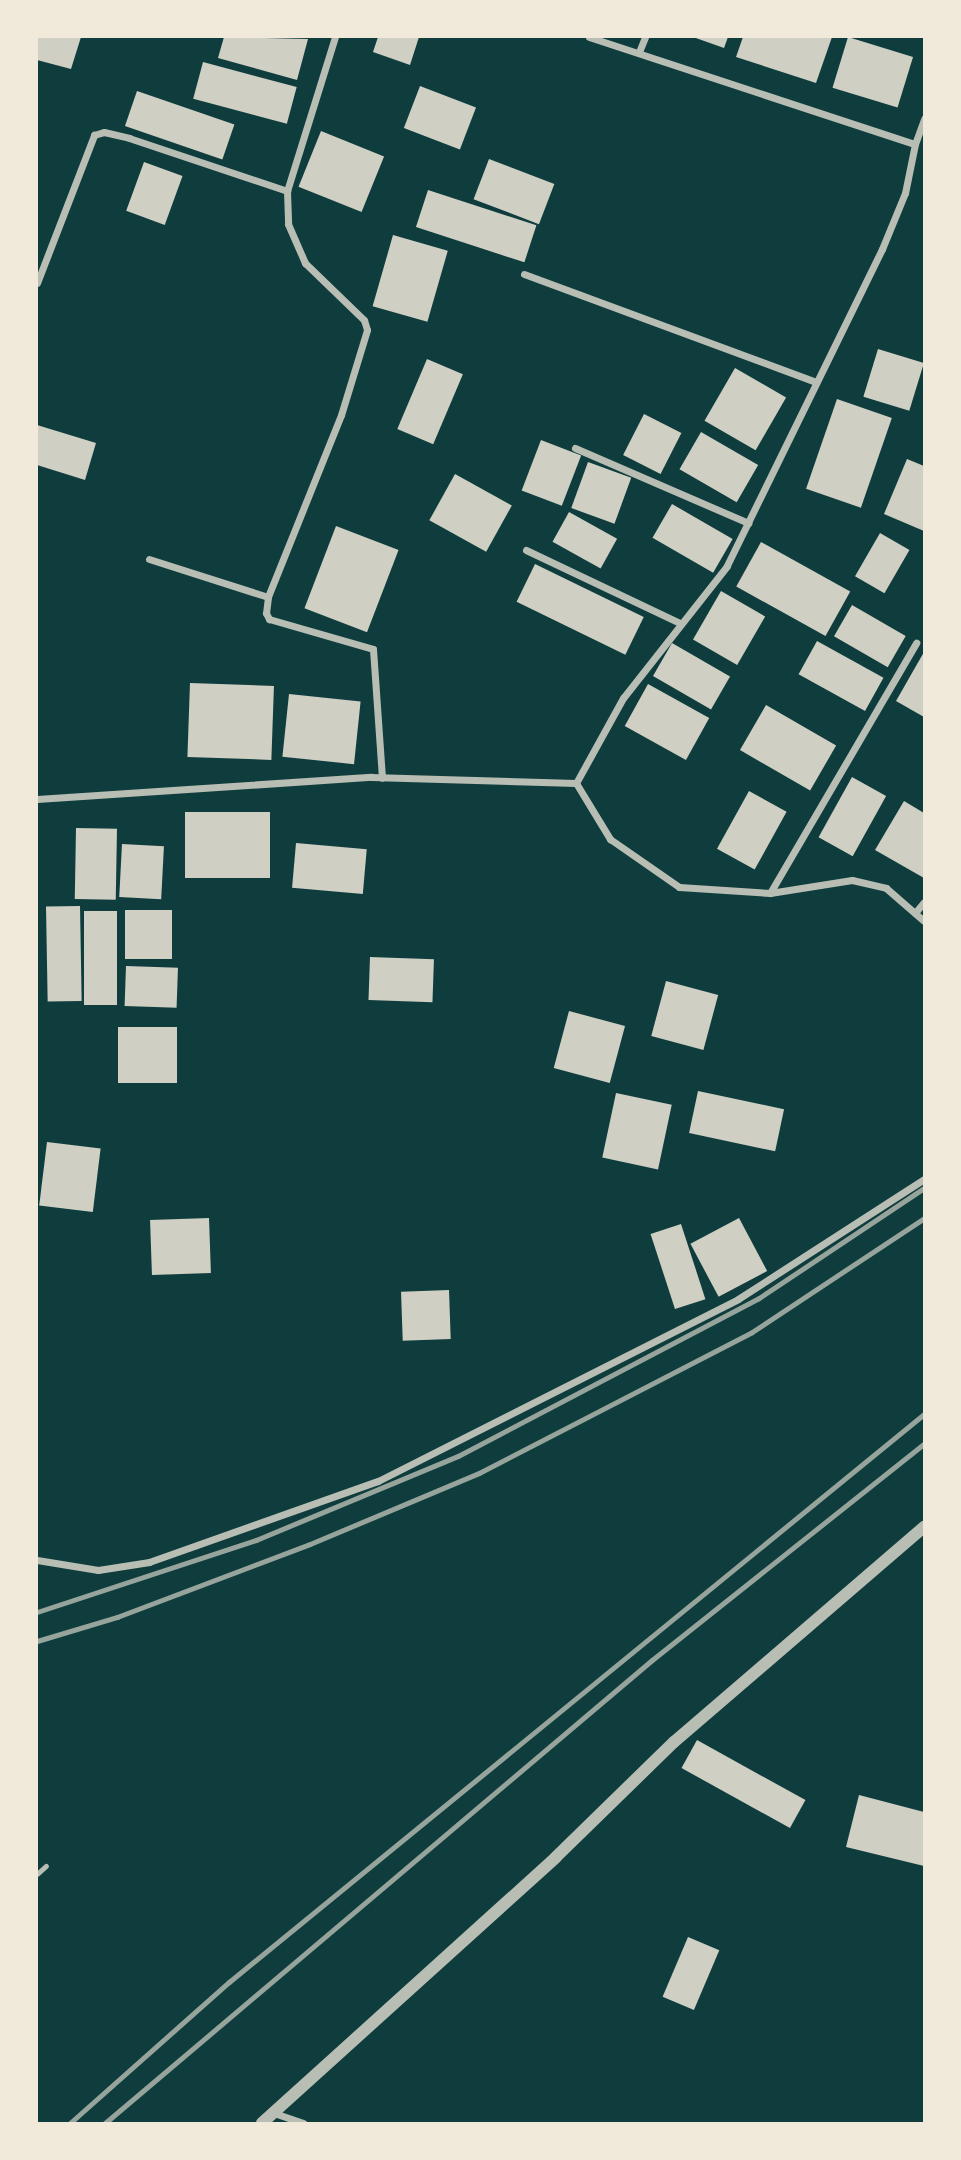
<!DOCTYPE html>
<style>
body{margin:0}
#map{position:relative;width:961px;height:2160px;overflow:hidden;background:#0f3d3e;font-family:"DM Sans",sans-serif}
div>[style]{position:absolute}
.building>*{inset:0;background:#cfcfc3;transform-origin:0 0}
.service>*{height:5px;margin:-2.5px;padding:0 2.5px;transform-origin:2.5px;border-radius:2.5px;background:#b8beb3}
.minor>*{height:7px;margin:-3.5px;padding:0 3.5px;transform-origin:3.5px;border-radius:3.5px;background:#b8beb3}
.tertiary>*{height:12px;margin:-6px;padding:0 6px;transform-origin:6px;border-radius:6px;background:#b8beb3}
.rail>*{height:5px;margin:-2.5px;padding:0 2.5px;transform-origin:2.5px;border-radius:2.5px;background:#97a49c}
span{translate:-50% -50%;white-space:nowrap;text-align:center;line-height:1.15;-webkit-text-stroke:5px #f1e9da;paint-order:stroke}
.frame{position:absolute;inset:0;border:38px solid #f1e9da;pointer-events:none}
</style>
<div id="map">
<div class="building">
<i style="clip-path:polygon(37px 37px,81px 37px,71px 69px,37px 60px)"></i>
<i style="clip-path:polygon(224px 37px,308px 39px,297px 80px,218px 58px)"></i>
<i style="clip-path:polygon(378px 37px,419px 37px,410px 65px,373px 52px)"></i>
<i style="clip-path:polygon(693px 37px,728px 37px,724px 48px)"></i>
<i style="clip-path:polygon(743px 37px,832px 37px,816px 83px,736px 57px)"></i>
<i style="left:848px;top:37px;width:68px;height:53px;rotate:17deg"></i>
<i style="left:203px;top:62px;width:97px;height:38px;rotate:15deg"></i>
<i style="left:420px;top:86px;width:60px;height:45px;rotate:21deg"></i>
<i style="left:137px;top:91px;width:103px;height:37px;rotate:19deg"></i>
<i style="left:321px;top:131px;width:68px;height:60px;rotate:22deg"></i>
<i style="left:489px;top:159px;width:70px;height:43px;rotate:21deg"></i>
<i style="left:144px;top:162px;width:41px;height:52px;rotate:20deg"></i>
<i style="left:428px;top:190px;width:114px;height:39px;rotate:18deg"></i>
<i style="left:393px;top:235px;width:57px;height:74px;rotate:16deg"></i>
<i style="left:878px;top:349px;width:48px;height:50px;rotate:17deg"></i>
<i style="left:427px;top:359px;width:39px;height:76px;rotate:23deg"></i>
<i style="left:735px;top:368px;width:59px;height:61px;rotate:30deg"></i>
<i style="left:837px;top:399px;width:58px;height:95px;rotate:19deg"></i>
<i style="left:644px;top:414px;width:42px;height:46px;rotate:27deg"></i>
<i style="clip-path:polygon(37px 425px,96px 443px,85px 480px,37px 465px)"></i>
<i style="left:701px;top:432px;width:66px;height:43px;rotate:30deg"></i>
<i style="left:541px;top:440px;width:43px;height:54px;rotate:21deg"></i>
<i style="clip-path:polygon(907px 459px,924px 466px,924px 531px,884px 514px)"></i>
<i style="left:588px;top:462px;width:46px;height:49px;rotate:20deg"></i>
<i style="left:455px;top:474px;width:65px;height:53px;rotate:29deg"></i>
<i style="left:672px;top:504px;width:70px;height:39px;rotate:30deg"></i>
<i style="left:569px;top:512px;width:55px;height:34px;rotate:29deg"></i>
<i style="left:336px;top:526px;width:67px;height:88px;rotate:21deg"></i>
<i style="left:880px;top:533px;width:34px;height:50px;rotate:30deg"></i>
<i style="left:761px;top:542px;width:102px;height:51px;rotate:29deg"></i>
<i style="left:535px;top:564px;width:121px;height:42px;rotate:26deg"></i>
<i style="left:721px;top:591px;width:51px;height:56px;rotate:30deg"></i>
<i style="left:852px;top:605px;width:62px;height:36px;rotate:30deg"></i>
<i style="left:817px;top:641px;width:76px;height:38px;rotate:29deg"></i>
<i style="left:672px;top:643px;width:67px;height:38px;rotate:30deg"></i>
<i style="clip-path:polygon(924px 652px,924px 717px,896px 701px)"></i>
<i style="left:190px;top:683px;width:84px;height:74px;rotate:2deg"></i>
<i style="left:648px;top:684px;width:70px;height:48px;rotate:29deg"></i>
<i style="left:289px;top:694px;width:72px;height:63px;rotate:6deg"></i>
<i style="left:766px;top:705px;width:81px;height:52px;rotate:30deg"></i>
<i style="left:852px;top:777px;width:39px;height:69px;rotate:29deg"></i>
<i style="left:749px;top:791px;width:43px;height:66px;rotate:29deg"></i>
<i style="clip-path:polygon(904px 801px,924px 813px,924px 878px,875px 850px)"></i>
<i style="left:185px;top:812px;width:85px;height:66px"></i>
<i style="left:76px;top:828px;width:41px;height:71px;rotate:1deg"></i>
<i style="left:296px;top:843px;width:71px;height:45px;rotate:5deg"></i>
<i style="left:122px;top:844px;width:42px;height:53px;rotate:3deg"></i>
<i style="left:80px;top:906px;width:95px;height:34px;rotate:89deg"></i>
<i style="left:125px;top:910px;width:47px;height:49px"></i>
<i style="left:84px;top:911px;width:33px;height:94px"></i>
<i style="left:370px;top:957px;width:64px;height:43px;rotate:2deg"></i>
<i style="left:126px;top:966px;width:52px;height:40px;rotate:2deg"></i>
<i style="left:666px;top:981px;width:54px;height:57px;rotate:15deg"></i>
<i style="left:569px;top:1011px;width:58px;height:59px;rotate:15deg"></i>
<i style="left:118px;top:1027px;width:59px;height:56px"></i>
<i style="left:698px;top:1091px;width:88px;height:43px;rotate:12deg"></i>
<i style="left:616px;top:1093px;width:57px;height:66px;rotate:12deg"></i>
<i style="left:47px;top:1142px;width:54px;height:64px;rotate:7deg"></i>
<i style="left:209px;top:1218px;width:55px;height:59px;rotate:88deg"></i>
<i style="left:739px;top:1218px;width:60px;height:55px;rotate:62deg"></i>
<i style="left:681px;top:1224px;width:79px;height:32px;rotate:72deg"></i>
<i style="left:449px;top:1290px;width:49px;height:48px;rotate:88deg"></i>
<i style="left:697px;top:1740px;width:124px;height:32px;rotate:29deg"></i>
<i style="clip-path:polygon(859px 1795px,924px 1812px,924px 1866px,846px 1847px)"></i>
<i style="left:688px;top:1937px;width:34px;height:65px;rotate:23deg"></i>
</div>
<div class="service">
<i style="left:37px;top:1874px;width:12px;rotate:-42deg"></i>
</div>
<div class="minor">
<i style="left:589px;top:37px;width:343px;rotate:18.2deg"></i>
<i style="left:915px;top:144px;width:27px;rotate:-70deg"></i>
<i style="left:639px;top:52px;width:16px;rotate:-68deg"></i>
<i style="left:915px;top:144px;width:50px;rotate:101.5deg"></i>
<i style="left:905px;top:193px;width:61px;rotate:112.3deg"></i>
<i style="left:882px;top:249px;width:353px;rotate:116.1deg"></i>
<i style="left:727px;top:566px;width:168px;rotate:128.2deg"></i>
<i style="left:623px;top:698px;width:97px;rotate:118.9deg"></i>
<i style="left:576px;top:783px;width:66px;rotate:58.7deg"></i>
<i style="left:610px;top:839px;width:84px;rotate:34.8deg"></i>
<i style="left:679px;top:887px;width:91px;rotate:3.8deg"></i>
<i style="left:770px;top:893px;width:83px;rotate:-9deg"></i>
<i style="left:852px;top:880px;width:35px;rotate:13deg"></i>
<i style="left:886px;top:888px;width:50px;rotate:41deg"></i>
<i style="left:287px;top:191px;width:33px;rotate:88deg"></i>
<i style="left:288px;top:224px;width:43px;rotate:66.4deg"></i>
<i style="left:305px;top:263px;width:82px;rotate:44deg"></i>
<i style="left:364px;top:320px;width:10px;rotate:73deg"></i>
<i style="left:367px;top:330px;width:89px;rotate:107deg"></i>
<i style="left:341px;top:415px;width:196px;rotate:111.9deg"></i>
<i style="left:268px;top:597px;width:16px;rotate:97deg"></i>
<i style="left:266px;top:613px;width:7px;rotate:63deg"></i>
<i style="left:269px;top:619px;width:108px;rotate:16.1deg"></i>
<i style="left:373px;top:649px;width:129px;rotate:86deg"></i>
<i style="left:524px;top:274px;width:311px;rotate:20.3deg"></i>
<i style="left:37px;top:283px;width:159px;rotate:-68.9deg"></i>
<i style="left:94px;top:135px;width:10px;rotate:-17deg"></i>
<i style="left:104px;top:132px;width:26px;rotate:13deg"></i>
<i style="left:129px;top:138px;width:167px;rotate:18.5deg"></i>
<i style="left:287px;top:191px;width:161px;rotate:-72.7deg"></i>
<i style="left:575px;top:448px;width:189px;rotate:23.4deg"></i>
<i style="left:526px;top:550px;width:170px;rotate:25.4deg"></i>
<i style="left:149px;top:559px;width:125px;rotate:17.7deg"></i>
<i style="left:37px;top:799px;width:335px;rotate:-3.8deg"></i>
<i style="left:371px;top:777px;width:205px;rotate:1.7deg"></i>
<i style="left:770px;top:893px;width:290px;rotate:-59.7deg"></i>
<i style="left:915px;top:913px;width:14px;rotate:-51deg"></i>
<i style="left:37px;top:1560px;width:62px;rotate:9.3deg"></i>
<i style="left:98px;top:1570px;width:52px;rotate:-8.9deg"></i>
<i style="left:149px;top:1562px;width:243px;rotate:-19.5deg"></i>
<i style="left:378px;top:1481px;width:403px;rotate:-26.8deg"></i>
<i style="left:738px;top:1299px;width:221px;rotate:-32.8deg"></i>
<i style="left:274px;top:2113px;width:31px;rotate:19deg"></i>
</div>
<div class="tertiary">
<i style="left:262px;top:2123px;width:396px;rotate:-42.1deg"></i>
<i style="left:556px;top:1857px;width:165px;rotate:-44.3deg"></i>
<i style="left:674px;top:1742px;width:330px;rotate:-40.7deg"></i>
</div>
<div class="rail">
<i style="left:37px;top:1612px;width:231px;rotate:-18.2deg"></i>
<i style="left:256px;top:1540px;width:219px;rotate:-22.6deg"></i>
<i style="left:458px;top:1456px;width:340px;rotate:-27.7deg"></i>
<i style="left:759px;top:1298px;width:198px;rotate:-33.7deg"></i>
<i style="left:37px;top:1641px;width:84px;rotate:-16.7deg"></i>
<i style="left:117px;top:1617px;width:206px;rotate:-20.7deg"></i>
<i style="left:310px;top:1544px;width:183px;rotate:-22.8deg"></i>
<i style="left:479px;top:1473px;width:307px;rotate:-27.3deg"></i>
<i style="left:752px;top:1332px;width:206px;rotate:-33.5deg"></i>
<i style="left:70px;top:2123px;width:213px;rotate:-41.6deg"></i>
<i style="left:229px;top:1982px;width:898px;rotate:-39.26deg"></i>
<i style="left:105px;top:2123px;width:717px;rotate:-40.25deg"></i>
<i style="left:652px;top:1660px;width:347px;rotate:-38.5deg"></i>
</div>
<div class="frame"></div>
</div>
